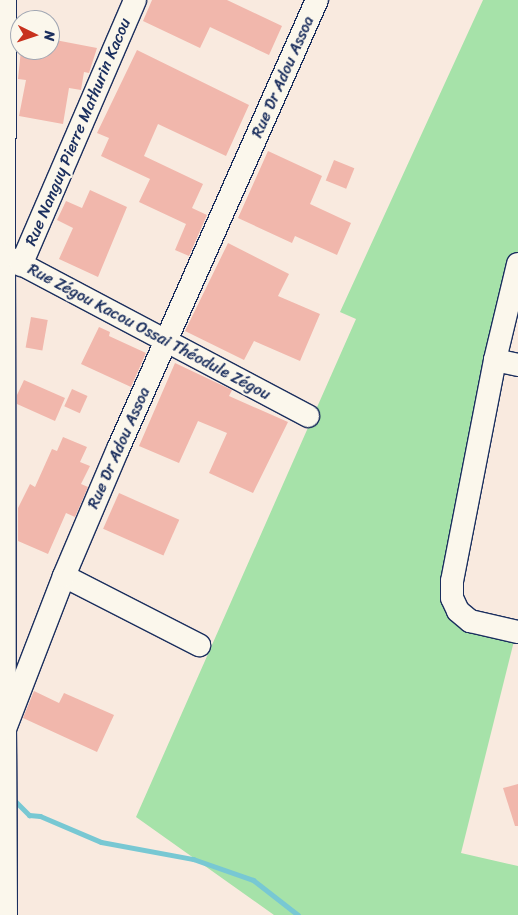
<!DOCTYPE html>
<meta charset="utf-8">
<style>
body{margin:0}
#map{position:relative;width:518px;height:915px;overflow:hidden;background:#f9eadf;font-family:Sriracha,sans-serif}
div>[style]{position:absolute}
.green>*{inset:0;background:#a6e2a9}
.stream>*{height:5px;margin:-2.5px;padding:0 2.5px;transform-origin:2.5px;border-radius:2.5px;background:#78c8d3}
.building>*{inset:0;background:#f1b7ac;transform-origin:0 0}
.roads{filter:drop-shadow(1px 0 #1b2f5e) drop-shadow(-1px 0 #1b2f5e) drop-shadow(0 1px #1b2f5e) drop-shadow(0 -1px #1b2f5e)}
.minor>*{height:22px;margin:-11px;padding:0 11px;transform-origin:11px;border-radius:11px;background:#fbf7ec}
span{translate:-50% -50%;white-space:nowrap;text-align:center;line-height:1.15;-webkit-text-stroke:4.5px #fbf7ec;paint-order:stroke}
.street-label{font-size:16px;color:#1b2f5e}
.north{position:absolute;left:10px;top:10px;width:50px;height:50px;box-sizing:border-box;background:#fbf7ec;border:1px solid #a1a7b3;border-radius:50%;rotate:94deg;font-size:14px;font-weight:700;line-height:20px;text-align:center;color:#1b2f5e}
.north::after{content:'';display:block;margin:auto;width:18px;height:22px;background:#c8321e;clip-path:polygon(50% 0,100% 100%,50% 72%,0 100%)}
</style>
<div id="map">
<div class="green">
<i style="clip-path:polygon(483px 0,518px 0,518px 270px,442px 593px,514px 641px,461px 853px,518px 866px,518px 915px,274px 915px,136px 817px,356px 319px,340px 312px)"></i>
</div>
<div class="stream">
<i style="left:13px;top:799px;width:23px;rotate:45deg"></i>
<i style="left:29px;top:815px;width:11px;rotate:5deg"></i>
<i style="left:40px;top:816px;width:66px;rotate:23.1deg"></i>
<i style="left:101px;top:842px;width:94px;rotate:10.5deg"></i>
<i style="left:193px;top:859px;width:64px;rotate:19.3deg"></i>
<i style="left:253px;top:880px;width:57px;rotate:37.9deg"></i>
</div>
<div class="building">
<i style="clip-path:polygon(152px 0,227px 0,282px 26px,269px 55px,210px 27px,200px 48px,143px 21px)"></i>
<i style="clip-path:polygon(50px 39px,97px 48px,89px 73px,84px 72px,81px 90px,69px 88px,63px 124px,19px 116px,26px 80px,18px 79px,21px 50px,50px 50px)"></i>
<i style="clip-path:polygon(137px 50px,249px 105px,226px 156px,158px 124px,144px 156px,203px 184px,192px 208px,207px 215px,189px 256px,175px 250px,186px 224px,139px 202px,150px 179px,101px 156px,109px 138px,97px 133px)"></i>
<i style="clip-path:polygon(268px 151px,322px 176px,310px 204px,351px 223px,337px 255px,295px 236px,292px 243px,238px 218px)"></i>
<i style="left:334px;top:160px;width:22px;height:22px;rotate:22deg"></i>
<i style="clip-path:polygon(90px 190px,127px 207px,98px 277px,59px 259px,73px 228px,57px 220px,66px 201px,82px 208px)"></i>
<i style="clip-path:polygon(228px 243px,289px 274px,278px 296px,320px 314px,300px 361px,254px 341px,244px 360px,185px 331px)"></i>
<i style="left:31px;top:317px;width:17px;height:31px;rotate:10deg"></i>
<i style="clip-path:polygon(99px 327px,110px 332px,109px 336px,146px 353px,131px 387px,81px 364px)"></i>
<i style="clip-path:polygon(175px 363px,232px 390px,229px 396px,288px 422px,253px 493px,209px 473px,227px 433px,198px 421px,179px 463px,139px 446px)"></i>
<i style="clip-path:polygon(24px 380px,65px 398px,55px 421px,17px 404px,17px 395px)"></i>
<i style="left:72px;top:389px;width:17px;height:19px;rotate:24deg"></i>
<i style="clip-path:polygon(63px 437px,87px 447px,80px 462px,90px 466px,81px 484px,88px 487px,75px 517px,66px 513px,48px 554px,18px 541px,18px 508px,30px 484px,35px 487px,52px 449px,57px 451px)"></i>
<i style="left:119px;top:493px;width:66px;height:39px;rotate:24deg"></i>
<i style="clip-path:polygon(34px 691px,59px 703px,64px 693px,114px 715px,97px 752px,23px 718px)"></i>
<i style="clip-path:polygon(518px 784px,518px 826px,515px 826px,503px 788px)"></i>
</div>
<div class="roads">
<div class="minor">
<i style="left:5px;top:0;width:255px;rotate:90.2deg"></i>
<i style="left:4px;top:255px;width:344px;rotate:27.9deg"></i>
<i style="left:4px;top:255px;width:462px;rotate:89.9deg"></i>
<i style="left:518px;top:264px;width:99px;rotate:103.5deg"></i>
<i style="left:495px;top:360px;width:225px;rotate:101deg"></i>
<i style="left:452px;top:581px;width:17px;rotate:90deg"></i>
<i style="left:452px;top:598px;width:14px;rotate:65deg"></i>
<i style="left:458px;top:611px;width:16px;rotate:40deg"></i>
<i style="left:470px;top:621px;width:49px;rotate:12.9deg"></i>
<i style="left:21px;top:265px;width:288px;rotate:-66.7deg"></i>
<i style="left:495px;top:360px;width:24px;rotate:12deg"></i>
<i style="left:64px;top:576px;width:152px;rotate:27.1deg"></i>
<i style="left:6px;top:915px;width:186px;rotate:-90.3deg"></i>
<i style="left:5px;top:729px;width:164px;rotate:-68.9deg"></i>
<i style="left:64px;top:576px;width:138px;rotate:-67deg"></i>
<i style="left:118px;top:449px;width:491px;rotate:-66.1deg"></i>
</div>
</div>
<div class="street-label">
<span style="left:283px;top:77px;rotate:-66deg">Rue Dr Adou Assoa</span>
<span style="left:78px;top:132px;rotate:-67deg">Rue Nanguy Pierre Mathurin Kacou</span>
<span style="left:149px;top:332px;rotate:28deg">Rue Zégou Kacou Ossai Théodule Zégou</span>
<span style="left:119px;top:448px;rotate:-66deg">Rue Dr Adou Assoa</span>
</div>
<div class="north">N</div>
</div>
